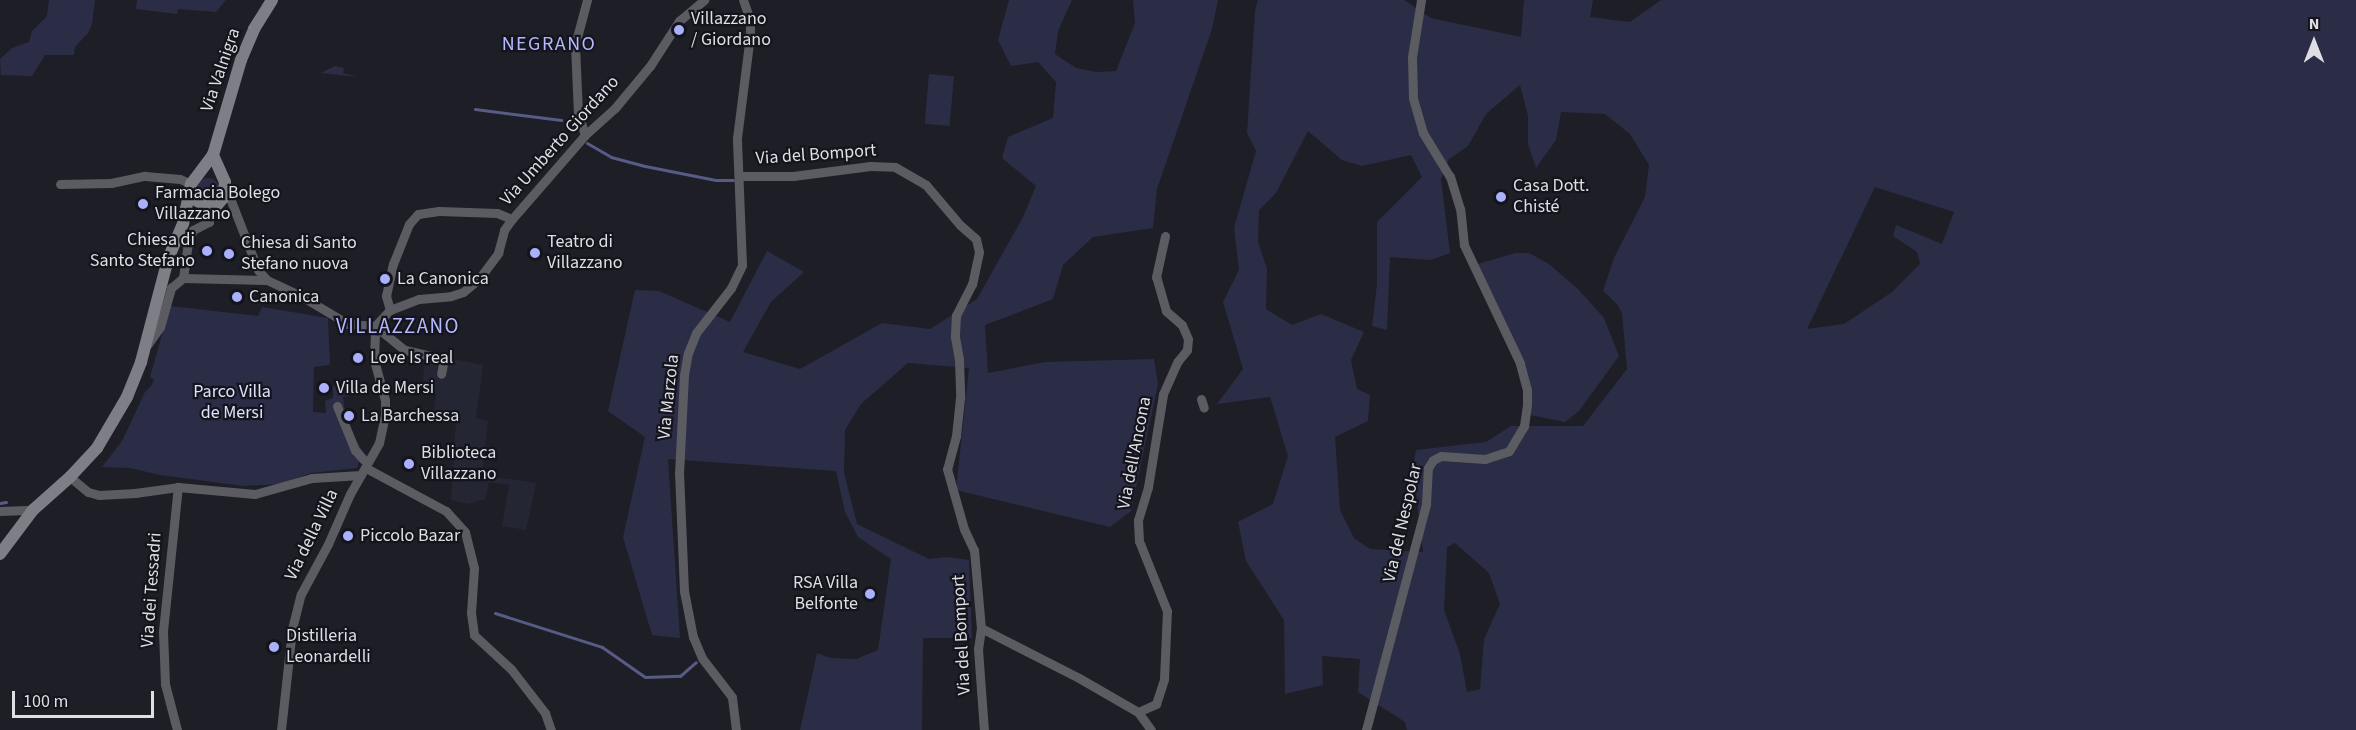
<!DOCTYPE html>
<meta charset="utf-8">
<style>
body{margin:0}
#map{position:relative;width:2356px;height:730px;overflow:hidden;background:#1d1e26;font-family:"Source Sans 3",sans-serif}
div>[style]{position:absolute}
.built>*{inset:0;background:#252634}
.green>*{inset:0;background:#2b2d47;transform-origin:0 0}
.round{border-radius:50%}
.stream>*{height:3px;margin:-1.5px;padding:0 1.5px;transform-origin:1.5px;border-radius:1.5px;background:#585b85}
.street>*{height:9px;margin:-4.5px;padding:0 4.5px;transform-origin:4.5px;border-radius:4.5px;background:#5b5c61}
.secondary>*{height:12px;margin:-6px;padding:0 6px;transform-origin:6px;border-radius:6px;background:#7e7f86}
.dots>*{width:16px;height:16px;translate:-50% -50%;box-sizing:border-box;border:3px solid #14141d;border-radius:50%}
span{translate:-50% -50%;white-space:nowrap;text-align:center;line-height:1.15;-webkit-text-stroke:4.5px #14141d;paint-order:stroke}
.poi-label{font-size:18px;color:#dedee4}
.left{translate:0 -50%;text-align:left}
.right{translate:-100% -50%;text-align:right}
.street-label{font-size:18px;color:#dedee4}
.park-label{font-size:18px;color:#dee1fd}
.neighbourhood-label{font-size:20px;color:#b3b8ff;letter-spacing:1.5px}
.quarter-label{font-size:21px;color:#b3b8ff;letter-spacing:1.5px}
.north{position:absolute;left:2284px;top:12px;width:60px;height:60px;-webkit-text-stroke:4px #14141d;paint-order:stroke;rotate:0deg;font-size:16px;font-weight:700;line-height:24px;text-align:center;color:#dedee4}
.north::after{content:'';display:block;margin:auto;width:21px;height:27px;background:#dedee4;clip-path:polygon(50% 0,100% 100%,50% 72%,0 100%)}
.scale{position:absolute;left:12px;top:691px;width:142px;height:27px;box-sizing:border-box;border:3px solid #dedee4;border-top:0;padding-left:8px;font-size:18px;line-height:21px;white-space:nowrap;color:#dedee4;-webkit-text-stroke:4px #14141d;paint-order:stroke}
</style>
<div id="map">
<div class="built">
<i style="clip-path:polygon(425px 353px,483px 365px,476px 418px,488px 421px,482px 475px,536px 483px,526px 530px,502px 526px,509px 485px,489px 482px,485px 499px,468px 504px,451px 500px,456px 421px,433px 417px,436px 394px,422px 391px)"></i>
</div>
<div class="green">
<i style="clip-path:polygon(49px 0,95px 0,92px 24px,88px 33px,75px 47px,74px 55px,45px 55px,32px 76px,1px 75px,0 59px,12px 48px,29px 42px,32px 31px,47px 16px)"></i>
<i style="clip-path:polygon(137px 0,226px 0,216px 12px,178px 9px,177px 14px,136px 9px)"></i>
<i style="clip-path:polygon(1009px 0,1072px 0,1058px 31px,1055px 54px,1076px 68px,1096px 72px,1116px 71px,1135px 23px,1133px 0,1218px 0,1212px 29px,1157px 189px,1153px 228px,1093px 237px,1063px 265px,1053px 299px,985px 325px,988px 373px,1045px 362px,1154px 359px,1158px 384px,1131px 511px,1110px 527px,956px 490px,969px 368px,908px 363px,861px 404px,845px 430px,844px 472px,857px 524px,929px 559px,947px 557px,969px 560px,972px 638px,923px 638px,922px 730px,800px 730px,817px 653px,830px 658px,856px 659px,878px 650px,891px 559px,858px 537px,845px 512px,836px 471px,668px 459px,680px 638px,652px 635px,623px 537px,645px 437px,608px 411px,635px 290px,659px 291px,730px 322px,767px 251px,804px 272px,771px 302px,743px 352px,800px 369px,882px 323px,930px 329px,977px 299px,1023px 217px,1036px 186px,1002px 158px,1008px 137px,1053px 118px,1056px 82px,1038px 62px,1011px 66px,998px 40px)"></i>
<i style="clip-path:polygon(evenodd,1258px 0,1404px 0,1431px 18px,1521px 37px,1524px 0,1593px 0,1590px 17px,1630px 22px,1661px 0,2356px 0,2356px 730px,1407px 730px,1405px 722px,1358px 692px,1360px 659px,1322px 656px,1323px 685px,1285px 694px,1284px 620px,1246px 561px,1238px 522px,1273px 504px,1288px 456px,1270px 397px,1217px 404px,1243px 369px,1223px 302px,1239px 270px,1234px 228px,1256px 151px,1247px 133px,1255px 11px,1258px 0,1520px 85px,1528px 116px,1528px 144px,1536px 168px,1556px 140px,1561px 112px,1605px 114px,1630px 134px,1649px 165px,1645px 197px,1614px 258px,1603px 291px,1617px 304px,1622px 313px,1627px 369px,1583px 426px,1511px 426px,1486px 442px,1416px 450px,1413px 466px,1423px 552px,1370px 549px,1354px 538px,1340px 510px,1335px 437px,1368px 421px,1370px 395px,1357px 389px,1351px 360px,1364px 332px,1321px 314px,1292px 325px,1266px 309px,1267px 269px,1258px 242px,1259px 210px,1276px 193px,1308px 131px,1342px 160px,1362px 166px,1411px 155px,1422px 177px,1377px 222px,1377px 284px,1372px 326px,1387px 330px,1390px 257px,1431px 260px,1450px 253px,1441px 179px,1449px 159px,1468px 146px,1486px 114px,1520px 85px,1258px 0,1875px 187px,1954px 212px,1942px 244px,1896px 225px,1893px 236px,1917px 252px,1920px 264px,1892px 292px,1844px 324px,1807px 329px,1875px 187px,1258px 0,1455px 543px,1489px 573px,1500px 604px,1484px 639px,1480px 689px,1467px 692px,1460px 654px,1444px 610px,1447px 547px,1455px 543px)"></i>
<i style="clip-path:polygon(335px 66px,344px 68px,343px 73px,358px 77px,321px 73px)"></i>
<i style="left:929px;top:74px;width:25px;height:50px;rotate:5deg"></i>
<i class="round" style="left:197px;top:178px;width:22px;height:22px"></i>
<i style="clip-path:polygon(1515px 253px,1529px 253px,1549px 264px,1578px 289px,1604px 318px,1619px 356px,1579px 411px,1565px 422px,1530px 415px,1531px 401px,1478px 264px)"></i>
<i style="clip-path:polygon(170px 306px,258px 316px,262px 307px,328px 318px,330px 363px,329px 365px,314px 367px,313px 412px,326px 413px,325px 401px,333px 398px,333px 386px,348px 386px,349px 396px,343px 397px,345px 411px,351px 433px,363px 451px,357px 468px,311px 473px,281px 484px,243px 486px,160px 475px,130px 468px,102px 467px,122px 441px,145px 392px,151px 386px,154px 380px,150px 377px)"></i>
</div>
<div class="stream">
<i style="left:475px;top:109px;width:87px;rotate:7.3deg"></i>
<i style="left:587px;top:143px;width:28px;rotate:30deg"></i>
<i style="left:611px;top:157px;width:35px;rotate:15deg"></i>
<i style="left:645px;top:166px;width:72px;rotate:11.2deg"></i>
<i style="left:716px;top:180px;width:17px"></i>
<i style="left:0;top:503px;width:6px;rotate:-9deg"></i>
<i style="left:495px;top:613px;width:112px;rotate:17.6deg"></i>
<i style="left:602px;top:647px;width:52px;rotate:34.9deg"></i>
<i style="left:645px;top:677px;width:35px;rotate:-2deg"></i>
<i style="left:680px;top:676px;width:21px;rotate:-41deg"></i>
</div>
<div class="street">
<i style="left:585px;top:135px;width:22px;rotate:-108deg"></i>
<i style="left:578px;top:114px;width:69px;rotate:-92.5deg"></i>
<i style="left:575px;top:45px;width:47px;rotate:-75.1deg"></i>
<i style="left:739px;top:176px;width:54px"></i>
<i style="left:793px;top:176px;width:78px;rotate:-7.4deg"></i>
<i style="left:870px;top:166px;width:25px;rotate:2deg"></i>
<i style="left:895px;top:167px;width:36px;rotate:30deg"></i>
<i style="left:926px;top:185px;width:52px;rotate:49.6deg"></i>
<i style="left:960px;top:225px;width:21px;rotate:41deg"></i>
<i style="left:976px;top:239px;width:13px;rotate:77deg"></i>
<i style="left:979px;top:252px;width:33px;rotate:102deg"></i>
<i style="left:972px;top:284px;width:35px;rotate:117deg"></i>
<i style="left:956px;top:315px;width:22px;rotate:93deg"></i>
<i style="left:955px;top:337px;width:23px;rotate:80deg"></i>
<i style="left:959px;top:360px;width:38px;rotate:88deg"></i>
<i style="left:960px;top:398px;width:38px;rotate:96deg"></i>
<i style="left:956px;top:436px;width:34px;rotate:105deg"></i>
<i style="left:947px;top:469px;width:62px;rotate:74.2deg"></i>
<i style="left:964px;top:529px;width:23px;rotate:65deg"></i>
<i style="left:974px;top:550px;width:78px;rotate:84.9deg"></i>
<i style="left:981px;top:628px;width:21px;rotate:98deg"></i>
<i style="left:978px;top:649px;width:81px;rotate:85.8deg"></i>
<i style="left:60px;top:184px;width:51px;rotate:-1.1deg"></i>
<i style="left:111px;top:183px;width:35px;rotate:-12deg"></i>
<i style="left:145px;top:176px;width:35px;rotate:5deg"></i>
<i style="left:180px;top:179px;width:12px;rotate:24deg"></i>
<i style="left:226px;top:188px;width:88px;rotate:68.7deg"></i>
<i style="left:258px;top:270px;width:13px;rotate:48deg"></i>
<i style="left:267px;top:280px;width:38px;rotate:25deg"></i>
<i style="left:301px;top:296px;width:55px;rotate:30.8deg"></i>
<i style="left:348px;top:324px;width:27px;rotate:4deg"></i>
<i style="left:183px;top:278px;width:37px;rotate:-82deg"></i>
<i style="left:188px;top:241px;width:12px;rotate:-66deg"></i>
<i style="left:193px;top:230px;width:18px;rotate:-27deg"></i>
<i style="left:209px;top:222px;width:15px;rotate:-94deg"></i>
<i style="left:390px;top:310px;width:15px;rotate:-106deg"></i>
<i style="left:386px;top:296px;width:33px;rotate:-78deg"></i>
<i style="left:393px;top:264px;width:43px;rotate:-68.2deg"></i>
<i style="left:409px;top:224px;width:13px;rotate:-48deg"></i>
<i style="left:418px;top:214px;width:21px;rotate:-8deg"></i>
<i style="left:439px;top:211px;width:58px;rotate:2deg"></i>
<i style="left:497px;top:213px;width:16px;rotate:22deg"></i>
<i style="left:375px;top:326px;width:38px;rotate:39deg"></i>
<i style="left:405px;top:350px;width:40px;rotate:13deg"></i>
<i style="left:444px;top:359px;width:15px;rotate:101deg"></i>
<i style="left:148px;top:344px;width:21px;rotate:-55deg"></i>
<i style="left:160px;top:327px;width:41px;rotate:-74.2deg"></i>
<i style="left:171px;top:288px;width:16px;rotate:-40deg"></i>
<i style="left:183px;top:278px;width:84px;rotate:1.4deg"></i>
<i style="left:1201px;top:399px;width:9px;rotate:72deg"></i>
<i style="left:337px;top:406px;width:48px;rotate:67.8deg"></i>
<i style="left:355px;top:450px;width:13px;rotate:48deg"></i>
<i style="left:366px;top:468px;width:91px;rotate:28.3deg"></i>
<i style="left:446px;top:511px;width:28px;rotate:48deg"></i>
<i style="left:465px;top:532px;width:37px;rotate:76deg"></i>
<i style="left:474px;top:568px;width:45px;rotate:93.8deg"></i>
<i style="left:471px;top:613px;width:22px;rotate:82deg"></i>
<i style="left:474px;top:635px;width:50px;rotate:42.6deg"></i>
<i style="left:511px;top:669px;width:56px;rotate:52.3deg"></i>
<i style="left:545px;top:713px;width:18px;rotate:71deg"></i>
<i style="left:70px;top:477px;width:23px;rotate:40deg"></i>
<i style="left:88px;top:492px;width:11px;rotate:15deg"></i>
<i style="left:99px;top:495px;width:36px;rotate:-3deg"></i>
<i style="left:135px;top:493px;width:43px;rotate:-7.9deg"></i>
<i style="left:178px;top:487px;width:77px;rotate:5.2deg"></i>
<i style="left:255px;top:494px;width:59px;rotate:-15.7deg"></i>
<i style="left:312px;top:478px;width:49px;rotate:-3.5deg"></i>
<i style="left:0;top:511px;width:33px;rotate:-2deg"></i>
<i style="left:981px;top:628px;width:110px;rotate:27deg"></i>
<i style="left:1079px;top:678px;width:68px;rotate:30deg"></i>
<i style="left:1138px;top:712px;width:22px;rotate:54deg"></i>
<i style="left:1138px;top:712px;width:20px;rotate:-24deg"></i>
<i style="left:1156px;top:704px;width:26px;rotate:-72deg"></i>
<i style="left:1164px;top:679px;width:68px;rotate:-87.5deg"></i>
<i style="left:1167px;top:611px;width:75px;rotate:-111.8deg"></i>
<i style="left:1139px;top:541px;width:21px;rotate:-93deg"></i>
<i style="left:1138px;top:520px;width:34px;rotate:-73deg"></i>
<i style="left:1148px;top:487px;width:94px;rotate:-80.8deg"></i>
<i style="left:1163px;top:394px;width:36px;rotate:-66deg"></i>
<i style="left:1178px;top:361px;width:14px;rotate:-51deg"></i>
<i style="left:1187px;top:350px;width:11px;rotate:-85deg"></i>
<i style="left:1188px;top:339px;width:15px;rotate:-113deg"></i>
<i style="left:1182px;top:325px;width:21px;rotate:-139deg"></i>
<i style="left:1166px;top:311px;width:35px;rotate:-106deg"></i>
<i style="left:1156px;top:277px;width:42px;rotate:-77.6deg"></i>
<i style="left:177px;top:730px;width:48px;rotate:-104.6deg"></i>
<i style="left:165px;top:684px;width:53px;rotate:-92.2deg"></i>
<i style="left:163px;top:631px;width:145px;rotate:-84.1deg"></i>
<i style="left:281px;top:730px;width:102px;rotate:-83.8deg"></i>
<i style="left:292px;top:629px;width:36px;rotate:-76deg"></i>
<i style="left:301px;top:594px;width:57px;rotate:-61.6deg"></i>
<i style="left:328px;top:544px;width:55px;rotate:-66.3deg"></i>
<i style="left:350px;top:494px;width:59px;rotate:-60.4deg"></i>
<i style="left:379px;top:443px;width:29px;rotate:-78deg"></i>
<i style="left:385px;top:415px;width:15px;rotate:-90deg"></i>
<i style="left:385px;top:400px;width:41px;rotate:-105.4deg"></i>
<i style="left:374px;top:360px;width:34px;rotate:-88deg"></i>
<i style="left:375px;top:326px;width:22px;rotate:-47deg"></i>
<i style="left:390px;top:310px;width:31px;rotate:-21deg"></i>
<i style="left:419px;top:299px;width:32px;rotate:-5deg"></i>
<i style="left:451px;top:296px;width:13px;rotate:-18deg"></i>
<i style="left:463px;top:292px;width:19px;rotate:-39deg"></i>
<i style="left:478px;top:280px;width:34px;rotate:-53deg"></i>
<i style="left:498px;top:253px;width:24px;rotate:-75deg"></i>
<i style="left:504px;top:230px;width:14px;rotate:-54deg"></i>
<i style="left:512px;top:219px;width:111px;rotate:-49deg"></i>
<i style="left:585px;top:135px;width:40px;rotate:-42deg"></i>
<i style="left:615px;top:108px;width:55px;rotate:-50.2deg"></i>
<i style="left:650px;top:66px;width:54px;rotate:-57.2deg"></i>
<i style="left:679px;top:21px;width:33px;rotate:-40deg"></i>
<i style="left:736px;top:730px;width:33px;rotate:-97deg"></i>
<i style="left:732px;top:697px;width:49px;rotate:-127.6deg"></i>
<i style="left:702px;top:658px;width:23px;rotate:-113deg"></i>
<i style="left:693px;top:637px;width:47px;rotate:-101.1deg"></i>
<i style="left:684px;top:591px;width:117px;rotate:-92.4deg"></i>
<i style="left:679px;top:474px;width:99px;rotate:-87.1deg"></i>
<i style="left:684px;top:375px;width:22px;rotate:-80deg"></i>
<i style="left:688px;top:353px;width:22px;rotate:-68deg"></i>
<i style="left:696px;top:333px;width:57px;rotate:-52.1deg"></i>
<i style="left:731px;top:288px;width:25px;rotate:-64deg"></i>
<i style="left:742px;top:265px;width:127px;rotate:-92.3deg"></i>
<i style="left:737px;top:138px;width:104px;rotate:-82.8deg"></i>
<i style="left:750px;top:35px;width:15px;rotate:-90deg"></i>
<i style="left:750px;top:20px;width:21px;rotate:-109deg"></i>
<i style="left:1366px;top:730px;width:234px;rotate:-75.1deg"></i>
<i style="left:1426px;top:504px;width:36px;rotate:-87deg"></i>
<i style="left:1428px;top:468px;width:9px;rotate:-58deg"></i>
<i style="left:1433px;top:460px;width:9px;rotate:-27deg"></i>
<i style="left:1441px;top:456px;width:44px;rotate:3.9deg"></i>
<i style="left:1485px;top:459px;width:25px;rotate:-18deg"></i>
<i style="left:1509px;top:451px;width:29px;rotate:-59deg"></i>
<i style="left:1524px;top:426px;width:22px;rotate:-82deg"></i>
<i style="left:1527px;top:404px;width:14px;rotate:-90deg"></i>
<i style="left:1527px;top:390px;width:28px;rotate:-105deg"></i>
<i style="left:1520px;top:363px;width:131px;rotate:-115.4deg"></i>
<i style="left:1464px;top:245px;width:36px;rotate:-96deg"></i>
<i style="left:1460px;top:209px;width:34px;rotate:-107deg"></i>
<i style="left:1450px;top:177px;width:52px;rotate:-121.5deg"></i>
<i style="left:1423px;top:133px;width:37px;rotate:-106deg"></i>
<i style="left:1413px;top:97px;width:40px;rotate:-91.4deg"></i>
<i style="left:1412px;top:57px;width:58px;rotate:-81deg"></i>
</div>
<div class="secondary">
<i style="left:191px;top:190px;width:9px;rotate:72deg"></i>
<i style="left:194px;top:199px;width:13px;rotate:32deg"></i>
<i style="left:205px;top:206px;width:12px;rotate:-5deg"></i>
<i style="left:217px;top:205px;width:9px;rotate:-49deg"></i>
<i style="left:223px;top:198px;width:16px;rotate:-83deg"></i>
<i style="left:225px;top:182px;width:30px;rotate:-114deg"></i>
<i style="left:0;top:554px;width:55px;rotate:-53.1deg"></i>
<i style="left:33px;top:510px;width:50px;rotate:-41.7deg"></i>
<i style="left:70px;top:477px;width:40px;rotate:-47deg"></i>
<i style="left:97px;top:448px;width:59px;rotate:-59.5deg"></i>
<i style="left:127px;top:397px;width:38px;rotate:-68deg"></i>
<i style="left:141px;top:362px;width:106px;rotate:-75.3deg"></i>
<i style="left:168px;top:259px;width:38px;rotate:-67deg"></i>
<i style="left:183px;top:224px;width:41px;rotate:-78.7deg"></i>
<i style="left:191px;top:184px;width:36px;rotate:-53deg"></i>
<i style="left:213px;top:155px;width:99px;rotate:-73.6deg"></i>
<i style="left:241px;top:60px;width:34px;rotate:-67deg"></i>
<i style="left:254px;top:29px;width:34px;rotate:-58deg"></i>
</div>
<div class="dots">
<i style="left:679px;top:30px;background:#aab0fb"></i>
<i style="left:1501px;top:197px;background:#aab0fb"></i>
<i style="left:143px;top:204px;background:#aab0fb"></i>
<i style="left:207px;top:251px;background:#aab0fb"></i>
<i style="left:535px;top:253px;background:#aab0fb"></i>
<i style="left:229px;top:254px;background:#aab0fb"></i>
<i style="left:385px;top:279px;background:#aab0fb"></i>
<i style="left:237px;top:297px;background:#aab0fb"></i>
<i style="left:358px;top:358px;background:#aab0fb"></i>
<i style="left:324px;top:388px;background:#aab0fb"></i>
<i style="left:349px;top:416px;background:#aab0fb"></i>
<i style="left:409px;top:464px;background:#aab0fb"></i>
<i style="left:348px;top:536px;background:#aab0fb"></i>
<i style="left:870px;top:594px;background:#aab0fb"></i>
<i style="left:274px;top:647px;background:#aab0fb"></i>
</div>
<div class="poi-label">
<span class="left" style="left:691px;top:30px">Villazzano<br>/ Giordano</span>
<span class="left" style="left:1513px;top:197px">Casa Dott.<br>Chisté</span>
<span class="left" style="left:155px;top:204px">Farmacia Bolego<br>Villazzano</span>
<span class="right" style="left:195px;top:251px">Chiesa di<br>Santo Stefano</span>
<span class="left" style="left:547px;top:253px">Teatro di<br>Villazzano</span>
<span class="left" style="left:241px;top:254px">Chiesa di Santo<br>Stefano nuova</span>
<span class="left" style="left:397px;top:279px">La Canonica</span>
<span class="left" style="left:249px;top:297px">Canonica</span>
<span class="left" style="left:370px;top:358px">Love Is real</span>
<span class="left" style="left:336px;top:388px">Villa de Mersi</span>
<span class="left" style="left:361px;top:416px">La Barchessa</span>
<span class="left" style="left:421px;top:464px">Biblioteca<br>Villazzano</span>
<span class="left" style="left:360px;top:536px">Piccolo Bazar</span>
<span class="right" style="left:858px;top:594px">RSA Villa<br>Belfonte</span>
<span class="left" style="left:286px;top:647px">Distilleria<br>Leonardelli</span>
</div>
<div class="street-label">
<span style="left:221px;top:70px;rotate:-71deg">Via Valnigra</span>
<span style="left:560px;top:141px;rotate:-48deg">Via Umberto Giordano</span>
<span style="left:816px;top:155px;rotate:-4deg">Via del Bomport</span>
<span style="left:669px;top:397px;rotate:-84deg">Via Marzola</span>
<span style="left:1135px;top:453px;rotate:-79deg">Via dell'Ancona</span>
<span style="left:1403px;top:523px;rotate:-77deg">Via del Nespolar</span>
<span style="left:312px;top:535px;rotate:-64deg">Via della Villa</span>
<span style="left:152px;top:590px;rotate:-86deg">Via dei Tessadri</span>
<span style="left:962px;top:635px;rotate:-93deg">Via del Bomport</span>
</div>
<div class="park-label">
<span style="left:232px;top:403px">Parco Villa<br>de Mersi</span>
</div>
<div class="neighbourhood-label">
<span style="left:549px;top:44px">NEGRANO</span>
</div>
<div class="quarter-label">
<span style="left:398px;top:326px">VILLAZZANO</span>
</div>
<div class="north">N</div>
<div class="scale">100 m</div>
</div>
